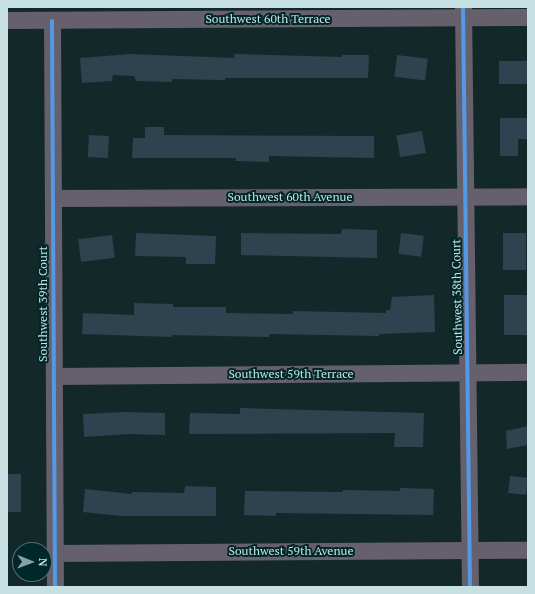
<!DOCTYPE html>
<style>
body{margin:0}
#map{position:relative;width:535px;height:594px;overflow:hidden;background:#132929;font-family:"PT Serif",serif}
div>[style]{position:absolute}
.building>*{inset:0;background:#2f4250;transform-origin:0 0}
.street>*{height:17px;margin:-8.5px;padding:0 8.5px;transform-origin:8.5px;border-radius:8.5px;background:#66606c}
.cycleway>*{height:4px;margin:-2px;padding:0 2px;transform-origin:2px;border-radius:2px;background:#5399e6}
span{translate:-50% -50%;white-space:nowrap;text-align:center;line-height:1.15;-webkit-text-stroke:4px #002729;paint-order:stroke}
.street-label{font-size:12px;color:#c7e1e2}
.frame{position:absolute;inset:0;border:8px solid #c7e1e2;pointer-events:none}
.north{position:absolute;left:12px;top:542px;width:40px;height:40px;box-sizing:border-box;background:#002729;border:1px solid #507173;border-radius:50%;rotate:91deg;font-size:11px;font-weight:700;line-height:16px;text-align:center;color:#c7e1e2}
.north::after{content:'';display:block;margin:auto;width:14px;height:18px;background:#88a1a1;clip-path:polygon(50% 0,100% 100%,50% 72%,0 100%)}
</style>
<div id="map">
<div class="building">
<i style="clip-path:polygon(130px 54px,234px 58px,234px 54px,342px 57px,342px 55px,369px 55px,368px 78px,225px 78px,225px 80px,172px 79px,172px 82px,136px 81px,134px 76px,113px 75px,112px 81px,82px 83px,80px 58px)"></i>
<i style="left:397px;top:55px;width:31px;height:22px;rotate:7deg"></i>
<i style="left:499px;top:61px;width:29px;height:23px"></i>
<i style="clip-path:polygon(500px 118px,528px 118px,528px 139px,518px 139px,518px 156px,500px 156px)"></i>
<i style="clip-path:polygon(145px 127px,164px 127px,164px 135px,374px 136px,374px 158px,269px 156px,269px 162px,235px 161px,236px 158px,132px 158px,133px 138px,145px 138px)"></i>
<i style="left:422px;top:131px;width:22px;height:26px;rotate:80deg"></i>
<i style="left:89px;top:135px;width:20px;height:22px;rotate:3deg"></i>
<i style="clip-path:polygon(342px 229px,377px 230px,377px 258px,241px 255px,241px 233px,341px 234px)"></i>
<i style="clip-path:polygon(136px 233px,216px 236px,215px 264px,186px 264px,186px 257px,135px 256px)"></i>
<i style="left:401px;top:233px;width:23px;height:21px;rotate:7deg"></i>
<i style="left:503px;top:233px;width:23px;height:37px"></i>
<i style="left:112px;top:235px;width:23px;height:34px;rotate:83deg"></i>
<i style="clip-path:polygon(434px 295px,435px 332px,379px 334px,379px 336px,269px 334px,269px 337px,172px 335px,172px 337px,82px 334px,83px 313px,134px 315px,134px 303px,173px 304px,173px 307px,226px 307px,226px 313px,293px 314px,293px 311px,386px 313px,386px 310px,390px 310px,392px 297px)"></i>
<i style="left:504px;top:295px;width:24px;height:40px"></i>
<i style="clip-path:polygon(240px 408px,424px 413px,423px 447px,394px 447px,395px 433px,189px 434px,190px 413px,240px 414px)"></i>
<i style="clip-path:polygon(125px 412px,165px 413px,165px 435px,129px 434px,84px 437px,83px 414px)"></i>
<i style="clip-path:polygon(528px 426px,528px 445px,507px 449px,506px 431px)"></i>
<i style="left:7px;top:474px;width:14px;height:38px"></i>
<i style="left:510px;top:476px;width:18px;height:17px;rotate:6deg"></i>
<i style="clip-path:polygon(185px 486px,216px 487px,216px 516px,121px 516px,83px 512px,85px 489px,132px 494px,132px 492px,184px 493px)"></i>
<i style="clip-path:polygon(400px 488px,434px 489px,433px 515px,276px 513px,276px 516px,244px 515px,245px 491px,343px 492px,343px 490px,400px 491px)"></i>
</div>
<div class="street">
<i style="left:463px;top:7px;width:580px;rotate:89.31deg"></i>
<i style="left:7px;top:20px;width:521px;rotate:-0.33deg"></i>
<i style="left:52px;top:21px;width:566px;rotate:89.7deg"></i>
<i style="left:53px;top:198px;width:475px;rotate:-0.2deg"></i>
<i style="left:54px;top:376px;width:474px;rotate:-0.5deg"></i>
<i style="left:55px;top:553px;width:473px;rotate:-0.4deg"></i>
</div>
<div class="cycleway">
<i style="left:463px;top:7px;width:580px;rotate:89.31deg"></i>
<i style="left:52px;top:21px;width:566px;rotate:89.7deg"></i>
</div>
<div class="street-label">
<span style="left:268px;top:19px">Southwest 60th Terrace</span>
<span style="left:290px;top:197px">Southwest 60th Avenue</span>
<span style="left:457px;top:297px;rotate:-91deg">Southwest 38th Court</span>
<span style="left:43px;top:304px;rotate:-90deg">Southwest 39th Court</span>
<span style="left:291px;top:374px">Southwest 59th Terrace</span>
<span style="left:291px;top:551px">Southwest 59th Avenue</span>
</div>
<div class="frame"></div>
<div class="north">N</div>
</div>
